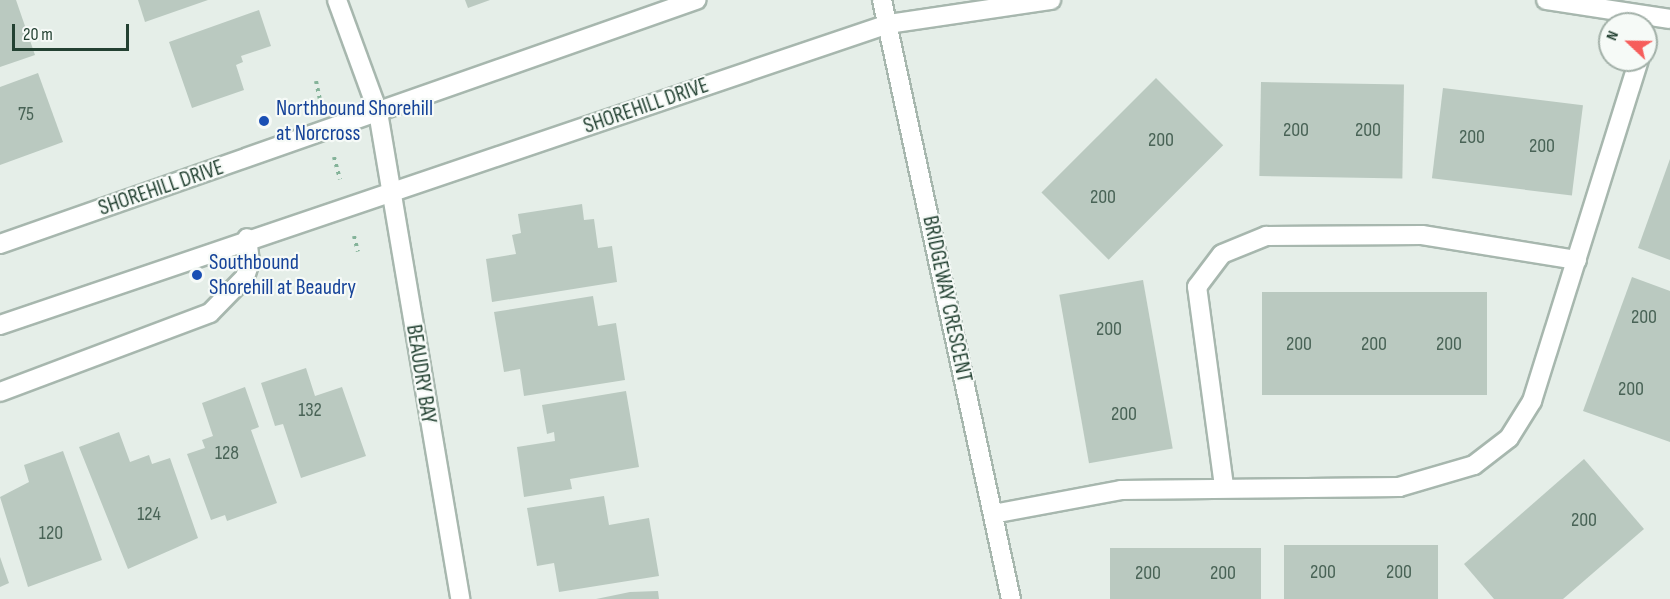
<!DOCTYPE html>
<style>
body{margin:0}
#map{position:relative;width:1670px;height:599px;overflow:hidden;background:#e5eee8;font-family:"Sofia Sans Condensed",sans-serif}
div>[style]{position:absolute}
.building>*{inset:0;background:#bac9c0;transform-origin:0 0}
.path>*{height:4px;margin-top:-2px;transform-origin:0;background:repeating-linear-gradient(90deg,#84b399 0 3px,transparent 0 7.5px)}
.roads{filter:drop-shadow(2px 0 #a7b7ae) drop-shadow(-2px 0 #a7b7ae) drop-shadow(0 2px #a7b7ae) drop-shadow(0 -2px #a7b7ae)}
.lane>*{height:18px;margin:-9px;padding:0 9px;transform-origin:9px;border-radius:9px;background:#fff}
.street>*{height:18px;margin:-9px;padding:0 9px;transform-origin:9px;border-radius:9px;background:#fff}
.secondary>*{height:18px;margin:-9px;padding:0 9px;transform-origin:9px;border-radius:9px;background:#fff}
.dots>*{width:16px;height:16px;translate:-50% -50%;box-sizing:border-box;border:3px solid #f6faf7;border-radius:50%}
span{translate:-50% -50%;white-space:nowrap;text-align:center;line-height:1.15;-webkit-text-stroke:4.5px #f6faf7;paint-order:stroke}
.number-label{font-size:20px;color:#496356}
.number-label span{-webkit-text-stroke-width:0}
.street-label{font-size:22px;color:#234132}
.transit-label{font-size:22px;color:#164399}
.left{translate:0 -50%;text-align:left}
.north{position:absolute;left:1598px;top:12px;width:60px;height:60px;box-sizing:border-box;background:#f6faf7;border:2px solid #a2b0a8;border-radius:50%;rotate:292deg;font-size:16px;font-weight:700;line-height:24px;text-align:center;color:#234132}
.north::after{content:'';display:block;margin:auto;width:21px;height:27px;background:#f65d5b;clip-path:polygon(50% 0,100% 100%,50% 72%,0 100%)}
.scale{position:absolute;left:12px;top:24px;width:117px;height:27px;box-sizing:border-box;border:3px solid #234132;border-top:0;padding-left:8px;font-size:18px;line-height:21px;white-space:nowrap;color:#234132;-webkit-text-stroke:4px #f6faf7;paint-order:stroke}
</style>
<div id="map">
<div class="building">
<i style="clip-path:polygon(0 0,16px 0,35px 55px,0 67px)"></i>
<i style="clip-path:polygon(138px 0,208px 0,145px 22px)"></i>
<i style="clip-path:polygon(465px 0,490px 0,468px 8px)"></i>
<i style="clip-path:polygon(259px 10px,271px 46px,241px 56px,243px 62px,236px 65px,244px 90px,192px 108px,169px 42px)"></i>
<i style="clip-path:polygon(38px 73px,63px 142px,0 165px,0 87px)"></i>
<i style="left:1156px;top:78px;width:95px;height:162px;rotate:45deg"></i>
<i style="left:1261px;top:82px;width:143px;height:94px;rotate:1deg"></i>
<i style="left:1443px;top:88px;width:141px;height:91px;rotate:7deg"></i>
<i style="clip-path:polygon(1670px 159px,1670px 260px,1638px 248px)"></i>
<i style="clip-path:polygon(582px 204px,584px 220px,594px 219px,598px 248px,612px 246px,617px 282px,492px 302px,486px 259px,516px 254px,512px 235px,521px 233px,518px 214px)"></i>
<i style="clip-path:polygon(1632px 277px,1670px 291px,1670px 442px,1583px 411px)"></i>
<i style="left:1143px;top:280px;width:171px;height:85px;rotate:80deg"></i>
<i style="left:1262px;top:292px;width:225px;height:103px"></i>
<i style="clip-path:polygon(593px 296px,598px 326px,616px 323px,625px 380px,524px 396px,520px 369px,504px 372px,494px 312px)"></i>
<i style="clip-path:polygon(306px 368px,315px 396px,342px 387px,366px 456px,301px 478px,283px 424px,275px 426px,261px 383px)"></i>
<i style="clip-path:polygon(245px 387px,259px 427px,251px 430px,277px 503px,227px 521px,225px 515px,211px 520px,187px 454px,205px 448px,202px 440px,213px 436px,202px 403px)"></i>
<i style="clip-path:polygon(626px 391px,639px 467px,570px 479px,572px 489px,524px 497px,517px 447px,555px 441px,554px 432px,547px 434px,542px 405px)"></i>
<i style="clip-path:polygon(119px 432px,130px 462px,149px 455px,152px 464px,170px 458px,198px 538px,128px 569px,79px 447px)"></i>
<i style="clip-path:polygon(63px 451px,102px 560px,28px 587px,0 497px,29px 482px,24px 465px)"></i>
<i style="clip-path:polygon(1584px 459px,1644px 529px,1563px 599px,1494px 599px,1464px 564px)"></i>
<i style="clip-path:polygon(604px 496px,609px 525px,649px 518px,659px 576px,559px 592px,554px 563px,537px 566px,527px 508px)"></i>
<i style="left:1284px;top:545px;width:154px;height:54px"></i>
<i style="left:1110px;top:548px;width:151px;height:51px"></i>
<i style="clip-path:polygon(0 557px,9px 583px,0 587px)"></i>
<i style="clip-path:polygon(658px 591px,659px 599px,596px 599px,630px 592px)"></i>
</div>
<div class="path">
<i style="left:316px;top:81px;width:19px;rotate:78deg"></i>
<i style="left:334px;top:157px;width:23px;rotate:75deg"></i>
<i style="left:354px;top:236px;width:16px;rotate:76deg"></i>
</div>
<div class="roads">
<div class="lane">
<i style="left:1224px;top:486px;width:201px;rotate:-97.7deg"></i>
<i style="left:1197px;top:287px;width:41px;rotate:-52.9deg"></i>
<i style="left:1222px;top:254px;width:48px;rotate:-22.2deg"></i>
<i style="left:1266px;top:236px;width:156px;rotate:-0.4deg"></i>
<i style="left:1422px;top:235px;width:157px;rotate:9.2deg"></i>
<i style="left:993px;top:514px;width:130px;rotate:-10.6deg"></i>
<i style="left:1121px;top:490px;width:278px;rotate:-0.6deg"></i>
<i style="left:1399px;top:487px;width:78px;rotate:-16.3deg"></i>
<i style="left:1474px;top:465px;width:44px;rotate:-37.6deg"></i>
<i style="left:1509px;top:438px;width:44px;rotate:-58.1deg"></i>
<i style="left:1532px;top:401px;width:357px;rotate:-72.6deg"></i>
</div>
<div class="street">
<i style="left:337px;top:0;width:119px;rotate:69.9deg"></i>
<i style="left:378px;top:112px;width:494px;rotate:80.4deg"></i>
<i style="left:882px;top:0;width:613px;rotate:77.85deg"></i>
<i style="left:0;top:392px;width:224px;rotate:-20.6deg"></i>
<i style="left:210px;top:313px;width:50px;rotate:-45.8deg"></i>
<i style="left:245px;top:277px;width:16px;rotate:-72deg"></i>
<i style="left:250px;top:262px;width:24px;rotate:-97deg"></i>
</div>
<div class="secondary">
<i style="left:1546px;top:0;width:125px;rotate:8.7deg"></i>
<i style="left:0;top:244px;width:738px;rotate:-19.32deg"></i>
<i style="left:0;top:325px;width:938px;rotate:-18.72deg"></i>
<i style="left:888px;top:24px;width:165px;rotate:-8.4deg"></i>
</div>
</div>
<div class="dots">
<i style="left:264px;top:121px;background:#1a4fb4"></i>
<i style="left:197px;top:275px;background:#1a4fb4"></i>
</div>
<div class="number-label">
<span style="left:26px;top:114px">75</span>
<span style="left:1296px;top:130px">200</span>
<span style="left:1368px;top:130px">200</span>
<span style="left:1472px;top:137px">200</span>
<span style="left:1161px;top:140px">200</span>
<span style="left:1542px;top:146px">200</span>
<span style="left:1103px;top:197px">200</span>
<span style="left:1644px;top:317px">200</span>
<span style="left:1109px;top:329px">200</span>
<span style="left:1299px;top:344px">200</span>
<span style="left:1374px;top:344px">200</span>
<span style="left:1449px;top:344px">200</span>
<span style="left:1631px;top:389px">200</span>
<span style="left:310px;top:410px">132</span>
<span style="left:1124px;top:414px">200</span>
<span style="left:227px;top:453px">128</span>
<span style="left:149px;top:514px">124</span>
<span style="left:1584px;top:520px">200</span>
<span style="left:51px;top:533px">120</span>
<span style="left:1323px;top:572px">200</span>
<span style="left:1399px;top:572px">200</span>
<span style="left:1148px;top:573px">200</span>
<span style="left:1223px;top:573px">200</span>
</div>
<div class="street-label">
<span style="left:646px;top:106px;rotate:-19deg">SHOREHILL DRIVE</span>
<span style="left:161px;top:188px;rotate:-19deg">SHOREHILL DRIVE</span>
<span style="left:947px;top:299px;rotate:78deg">BRIDGEWAY CRESCENT</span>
<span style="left:421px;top:374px;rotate:81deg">BEAUDRY BAY</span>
</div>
<div class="transit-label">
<span class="left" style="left:276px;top:121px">Northbound Shorehill<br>at Norcross</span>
<span class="left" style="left:209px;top:275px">Southbound<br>Shorehill at Beaudry</span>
</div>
<div class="north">N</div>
<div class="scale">20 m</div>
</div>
